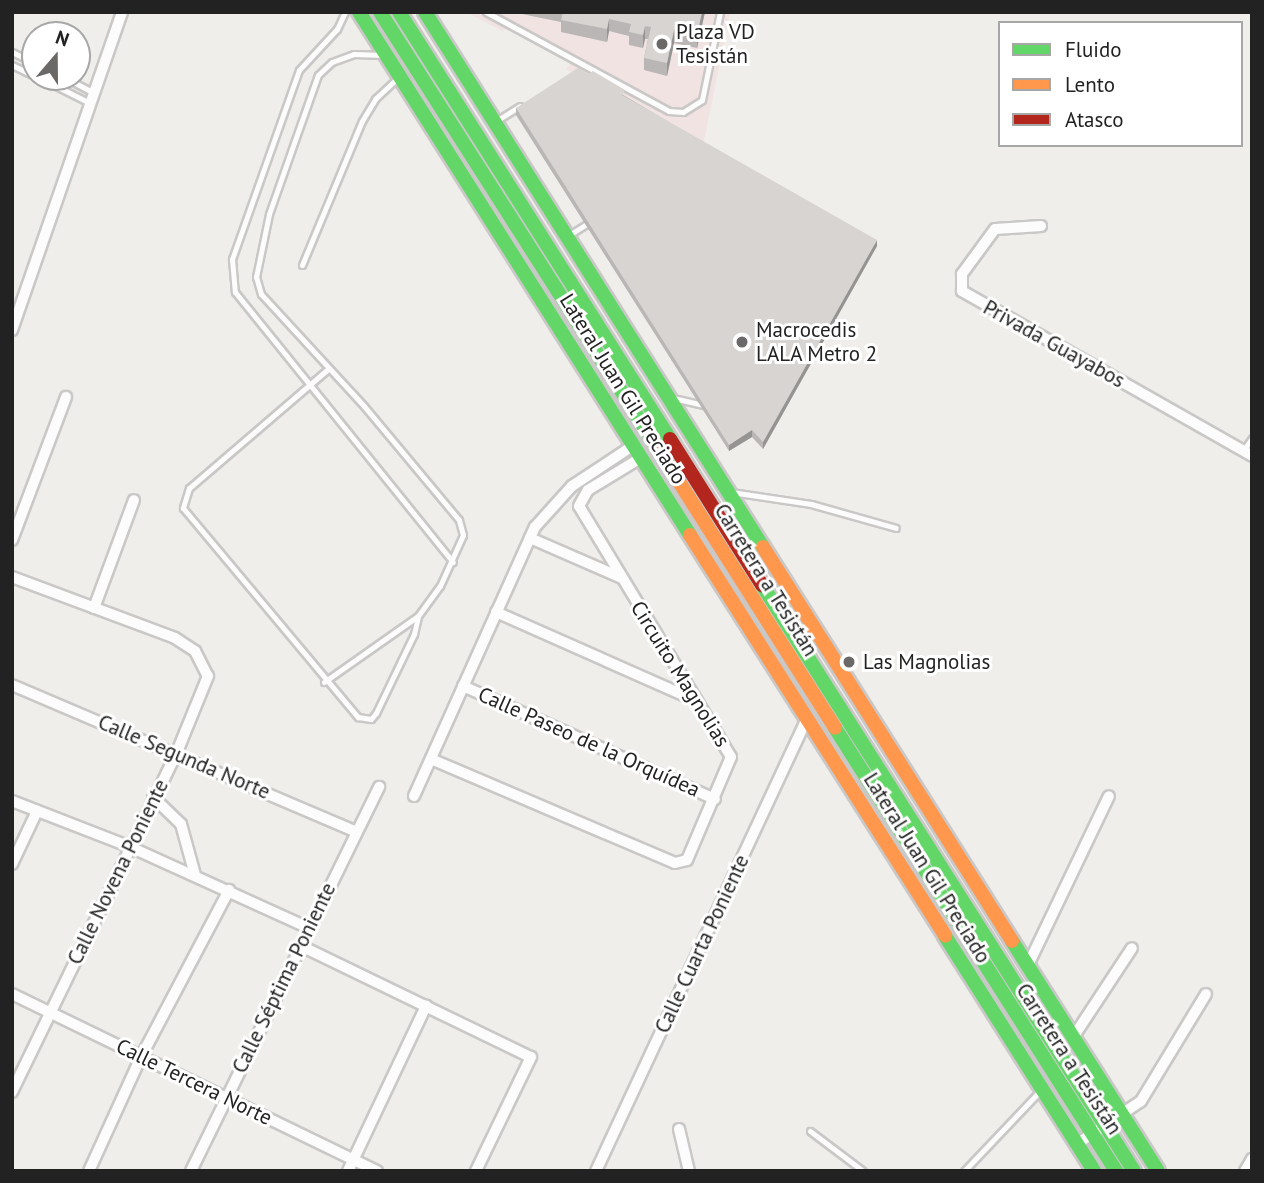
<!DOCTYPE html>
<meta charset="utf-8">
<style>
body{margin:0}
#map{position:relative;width:1264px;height:1183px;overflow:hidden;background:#f0eeeb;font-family:"PT Sans",sans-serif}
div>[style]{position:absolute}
.commercial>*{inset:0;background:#f1e3e1}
.roads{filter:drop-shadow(2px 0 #c9c8c7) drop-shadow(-2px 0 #c9c8c7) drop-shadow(0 2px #c9c8c7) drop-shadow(0 -2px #c9c8c7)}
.lane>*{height:5px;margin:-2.5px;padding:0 2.5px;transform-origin:2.5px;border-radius:2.5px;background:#fdfcfc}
.street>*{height:10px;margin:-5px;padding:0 5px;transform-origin:5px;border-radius:5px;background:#fdfcfc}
.fast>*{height:14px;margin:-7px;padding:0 7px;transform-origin:7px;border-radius:7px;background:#63d668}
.slow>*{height:14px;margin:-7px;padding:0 7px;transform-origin:7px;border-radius:7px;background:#ff974d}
.jam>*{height:14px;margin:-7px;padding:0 7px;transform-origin:7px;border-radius:7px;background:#b3261e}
.wall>*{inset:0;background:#b9b6b5}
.shaded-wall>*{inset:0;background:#969493}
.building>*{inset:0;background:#d7d4d2}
.dots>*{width:19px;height:19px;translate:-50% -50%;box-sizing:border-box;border:4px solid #fff;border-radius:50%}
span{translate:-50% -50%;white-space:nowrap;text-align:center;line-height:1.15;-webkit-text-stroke:6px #fff;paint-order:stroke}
.poi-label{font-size:21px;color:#222}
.left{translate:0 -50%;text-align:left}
.street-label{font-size:21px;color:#222}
.frame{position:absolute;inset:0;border:14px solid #222;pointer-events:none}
.legend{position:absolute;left:998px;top:21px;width:245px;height:126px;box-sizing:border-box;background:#fff;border:2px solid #a7a7a7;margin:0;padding:9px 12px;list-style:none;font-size:21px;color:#222}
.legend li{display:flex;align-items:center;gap:14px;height:35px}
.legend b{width:35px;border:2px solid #a7a7a7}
.north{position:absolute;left:21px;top:21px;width:70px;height:70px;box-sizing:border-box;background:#fff;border:2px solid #a7a7a7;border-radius:50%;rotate:20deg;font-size:19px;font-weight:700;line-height:28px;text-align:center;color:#222}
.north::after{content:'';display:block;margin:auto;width:24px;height:32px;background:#6a6968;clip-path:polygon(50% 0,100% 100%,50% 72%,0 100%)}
</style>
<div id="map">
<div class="commercial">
<i style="clip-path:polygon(466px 12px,730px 12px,703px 146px,566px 69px,571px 63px,509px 27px,502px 31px)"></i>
</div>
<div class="roads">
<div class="lane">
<i style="left:345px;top:12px;width:19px;rotate:115deg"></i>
<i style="left:337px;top:29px;width:56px;rotate:132.8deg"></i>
<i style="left:299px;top:70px;width:201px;rotate:109.5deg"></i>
<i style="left:232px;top:259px;width:33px;rotate:85deg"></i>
<i style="left:235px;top:292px;width:347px;rotate:51.1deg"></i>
<i style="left:486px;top:12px;width:208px;rotate:28.4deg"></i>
<i style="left:669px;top:111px;width:14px;rotate:4deg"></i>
<i style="left:683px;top:112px;width:22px;rotate:-32deg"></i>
<i style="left:702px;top:100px;width:90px;rotate:-78.4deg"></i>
<i style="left:12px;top:52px;width:25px;rotate:26deg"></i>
<i style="left:12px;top:65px;width:25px;rotate:26deg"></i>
<i style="left:38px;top:77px;width:58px;rotate:26.6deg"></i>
<i style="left:64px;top:77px;width:34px;rotate:28deg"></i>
<i style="left:496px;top:121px;width:28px;rotate:-32deg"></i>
<i style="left:569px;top:235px;width:25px;rotate:-32deg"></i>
<i style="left:302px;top:265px;width:156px;rotate:-67.4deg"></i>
<i style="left:362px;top:121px;width:26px;rotate:-59deg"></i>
<i style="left:375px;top:99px;width:33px;rotate:-43deg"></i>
<i style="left:328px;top:369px;width:183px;rotate:139.4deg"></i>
<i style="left:189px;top:488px;width:21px;rotate:107deg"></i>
<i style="left:183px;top:508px;width:273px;rotate:50.1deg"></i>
<i style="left:358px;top:717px;width:13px;rotate:9deg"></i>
<i style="left:371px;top:719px;width:8px;rotate:-50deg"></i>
<i style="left:376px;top:713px;width:88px;rotate:-64.3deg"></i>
<i style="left:414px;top:634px;width:18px;rotate:-77deg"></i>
<i style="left:673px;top:398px;width:32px;rotate:13deg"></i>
<i style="left:1243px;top:451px;width:16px;rotate:-55deg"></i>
<i style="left:731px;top:492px;width:81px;rotate:8.5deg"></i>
<i style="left:811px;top:504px;width:88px;rotate:15.8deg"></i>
<i style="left:324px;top:682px;width:115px;rotate:-35.1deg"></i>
<i style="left:418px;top:616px;width:37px;rotate:-54deg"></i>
<i style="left:440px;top:586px;width:56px;rotate:-65.7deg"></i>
<i style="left:463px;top:535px;width:16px;rotate:-105deg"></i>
<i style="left:459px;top:520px;width:148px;rotate:-129.8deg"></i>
<i style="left:364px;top:406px;width:152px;rotate:-132.6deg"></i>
<i style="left:261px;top:294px;width:18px;rotate:-106deg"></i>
<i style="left:256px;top:277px;width:64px;rotate:-78.3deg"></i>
<i style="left:269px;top:214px;width:147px;rotate:-70.6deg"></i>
<i style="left:318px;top:75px;width:19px;rotate:-43deg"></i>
<i style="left:332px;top:62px;width:23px;rotate:-20deg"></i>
<i style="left:354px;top:54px;width:30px;rotate:2deg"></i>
<i style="left:810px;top:1131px;width:66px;rotate:37deg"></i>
<i style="left:964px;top:1171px;width:110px;rotate:-46.5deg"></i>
</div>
<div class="street">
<i style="left:1041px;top:226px;width:46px;rotate:176.3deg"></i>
<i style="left:995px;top:229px;width:56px;rotate:126.3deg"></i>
<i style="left:962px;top:274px;width:17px;rotate:90deg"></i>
<i style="left:962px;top:291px;width:334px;rotate:29.6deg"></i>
<i style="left:12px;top:330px;width:336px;rotate:-70.9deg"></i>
<i style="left:530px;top:538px;width:100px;rotate:23.5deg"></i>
<i style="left:12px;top:540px;width:153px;rotate:-69.3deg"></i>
<i style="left:12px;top:577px;width:174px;rotate:20.5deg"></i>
<i style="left:175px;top:638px;width:24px;rotate:33deg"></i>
<i style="left:195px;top:651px;width:28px;rotate:63deg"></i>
<i style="left:208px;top:676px;width:82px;rotate:112.2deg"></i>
<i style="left:177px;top:752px;width:378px;rotate:115.9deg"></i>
<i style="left:94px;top:608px;width:115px;rotate:-69.7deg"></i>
<i style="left:496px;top:612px;width:220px;rotate:23.9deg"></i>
<i style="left:12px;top:685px;width:372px;rotate:23.1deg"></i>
<i style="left:463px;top:686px;width:276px;rotate:24.2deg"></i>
<i style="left:431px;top:759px;width:265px;rotate:23.1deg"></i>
<i style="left:675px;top:863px;width:12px;rotate:-14deg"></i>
<i style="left:687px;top:860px;width:112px;rotate:-66.9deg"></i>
<i style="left:731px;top:757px;width:293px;rotate:-121.2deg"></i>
<i style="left:579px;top:506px;width:18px;rotate:-61deg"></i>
<i style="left:588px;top:490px;width:63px;rotate:-31.4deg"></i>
<i style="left:414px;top:796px;width:295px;rotate:-65.8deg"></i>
<i style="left:535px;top:527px;width:55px;rotate:-47.9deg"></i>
<i style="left:572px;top:486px;width:74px;rotate:-33.5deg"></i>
<i style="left:153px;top:797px;width:39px;rotate:44deg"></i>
<i style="left:181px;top:824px;width:53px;rotate:74.6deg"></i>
<i style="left:12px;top:801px;width:124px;rotate:21.2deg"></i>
<i style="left:128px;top:846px;width:199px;rotate:24.4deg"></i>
<i style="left:12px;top:864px;width:59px;rotate:-64.7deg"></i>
<i style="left:301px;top:946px;width:255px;rotate:25.8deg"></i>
<i style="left:531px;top:1057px;width:127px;rotate:115.8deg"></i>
<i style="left:1028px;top:965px;width:187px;rotate:-64.4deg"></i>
<i style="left:12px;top:994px;width:406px;rotate:25.9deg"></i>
<i style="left:1074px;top:1036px;width:105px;rotate:-56.6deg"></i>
<i style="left:679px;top:1129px;width:43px;rotate:76.6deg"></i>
<i style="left:1077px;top:1144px;width:77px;rotate:-33.9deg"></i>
<i style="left:1141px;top:1101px;width:125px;rotate:-58.7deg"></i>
<i style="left:89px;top:1171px;width:125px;rotate:-65.5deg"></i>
<i style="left:141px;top:1057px;width:189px;rotate:-62.2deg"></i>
<i style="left:191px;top:1171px;width:428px;rotate:-63.9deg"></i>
<i style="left:348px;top:1171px;width:183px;rotate:-64.7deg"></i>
<i style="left:596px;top:1171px;width:500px;rotate:-65deg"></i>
<i style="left:1245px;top:1171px;width:14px;rotate:-60deg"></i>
</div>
<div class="fast">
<i style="left:359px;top:12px;width:619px;rotate:57.67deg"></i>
<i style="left:380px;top:12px;width:512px;rotate:57.52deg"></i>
<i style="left:399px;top:12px;width:506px;rotate:57.6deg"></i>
<i style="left:425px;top:12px;width:633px;rotate:57.72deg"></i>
<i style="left:762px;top:585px;width:694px;rotate:57.59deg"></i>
<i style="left:835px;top:728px;width:525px;rotate:57.61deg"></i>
<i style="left:945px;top:936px;width:278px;rotate:57.6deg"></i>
<i style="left:1012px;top:941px;width:272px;rotate:57.6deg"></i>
</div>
<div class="slow">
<i style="left:655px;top:444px;width:336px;rotate:57.6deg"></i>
<i style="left:690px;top:535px;width:475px;rotate:57.5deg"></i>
<i style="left:763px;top:547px;width:466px;rotate:57.7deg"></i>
</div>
<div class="jam">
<i style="left:670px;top:439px;width:173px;rotate:57.8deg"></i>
</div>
</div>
<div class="wall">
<i style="clip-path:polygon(512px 12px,705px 12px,697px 48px,674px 43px,667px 76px,644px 70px,644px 58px,648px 39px,645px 39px,643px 48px,629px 45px,629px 36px,609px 31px,607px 42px,561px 32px,561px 22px)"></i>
<i style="clip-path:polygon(588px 74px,877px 246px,763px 449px,752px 437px,729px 451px,516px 115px,516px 108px)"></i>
</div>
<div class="shaded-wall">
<i style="clip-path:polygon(702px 12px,705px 12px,697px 48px,697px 35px)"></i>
<i style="clip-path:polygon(609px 19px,609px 31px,607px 42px,607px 29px)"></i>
<i style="clip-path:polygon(645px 26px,645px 39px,643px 48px,643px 35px)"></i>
<i style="clip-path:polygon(674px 30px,674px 43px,667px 76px,667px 63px)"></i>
<i style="clip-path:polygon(877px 240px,877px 246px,763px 449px,763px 442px)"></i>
<i style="clip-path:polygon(752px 430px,752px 437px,729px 451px,729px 445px)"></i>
</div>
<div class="building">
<i style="clip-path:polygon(563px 12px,702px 12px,697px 35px,674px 30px,667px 63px,644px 58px,651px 27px,645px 26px,643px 35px,629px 32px,631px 24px,609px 19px,607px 29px,561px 20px)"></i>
<i style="clip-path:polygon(578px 68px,588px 74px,593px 71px,625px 90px,622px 95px,877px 240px,763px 442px,752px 430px,729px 445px,516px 108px)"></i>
</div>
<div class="dots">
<i style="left:662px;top:44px;background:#6a6968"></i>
<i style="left:742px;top:342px;background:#6a6968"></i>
<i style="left:849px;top:662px;background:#6a6968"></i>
</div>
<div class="poi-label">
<span class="left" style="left:676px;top:44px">Plaza VD<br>Tesistán</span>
<span class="left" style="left:756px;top:342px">Macrocedis<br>LALA Metro 2</span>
<span class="left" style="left:863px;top:662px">Las Magnolias</span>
</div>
<div class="street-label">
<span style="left:1054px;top:344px;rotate:29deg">Privada Guayabos</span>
<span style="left:623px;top:389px;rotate:58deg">Lateral Juan Gil Preciado</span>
<span style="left:766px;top:580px;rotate:58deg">Carretera a Tesistán</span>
<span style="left:680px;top:674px;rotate:58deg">Circuito Magnolias</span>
<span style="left:589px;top:742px;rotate:24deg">Calle Paseo de la Orquídea</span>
<span style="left:184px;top:757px;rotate:23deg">Calle Segunda Norte</span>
<span style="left:927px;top:868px;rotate:58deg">Lateral Juan Gil Preciado</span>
<span style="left:118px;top:872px;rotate:-64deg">Calle Novena Poniente</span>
<span style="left:702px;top:944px;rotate:-65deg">Calle Cuarta Poniente</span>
<span style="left:284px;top:978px;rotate:-64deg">Calle Séptima Poniente</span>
<span style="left:1069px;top:1059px;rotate:57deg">Carretera a Tesistán</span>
<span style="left:194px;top:1082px;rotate:26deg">Calle Tercera Norte</span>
</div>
<div class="frame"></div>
<ul class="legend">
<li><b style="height:9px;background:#63d668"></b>Fluido</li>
<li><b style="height:9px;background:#ff974d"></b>Lento</li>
<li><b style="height:9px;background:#b3261e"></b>Atasco</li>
</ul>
<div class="north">N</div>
</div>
